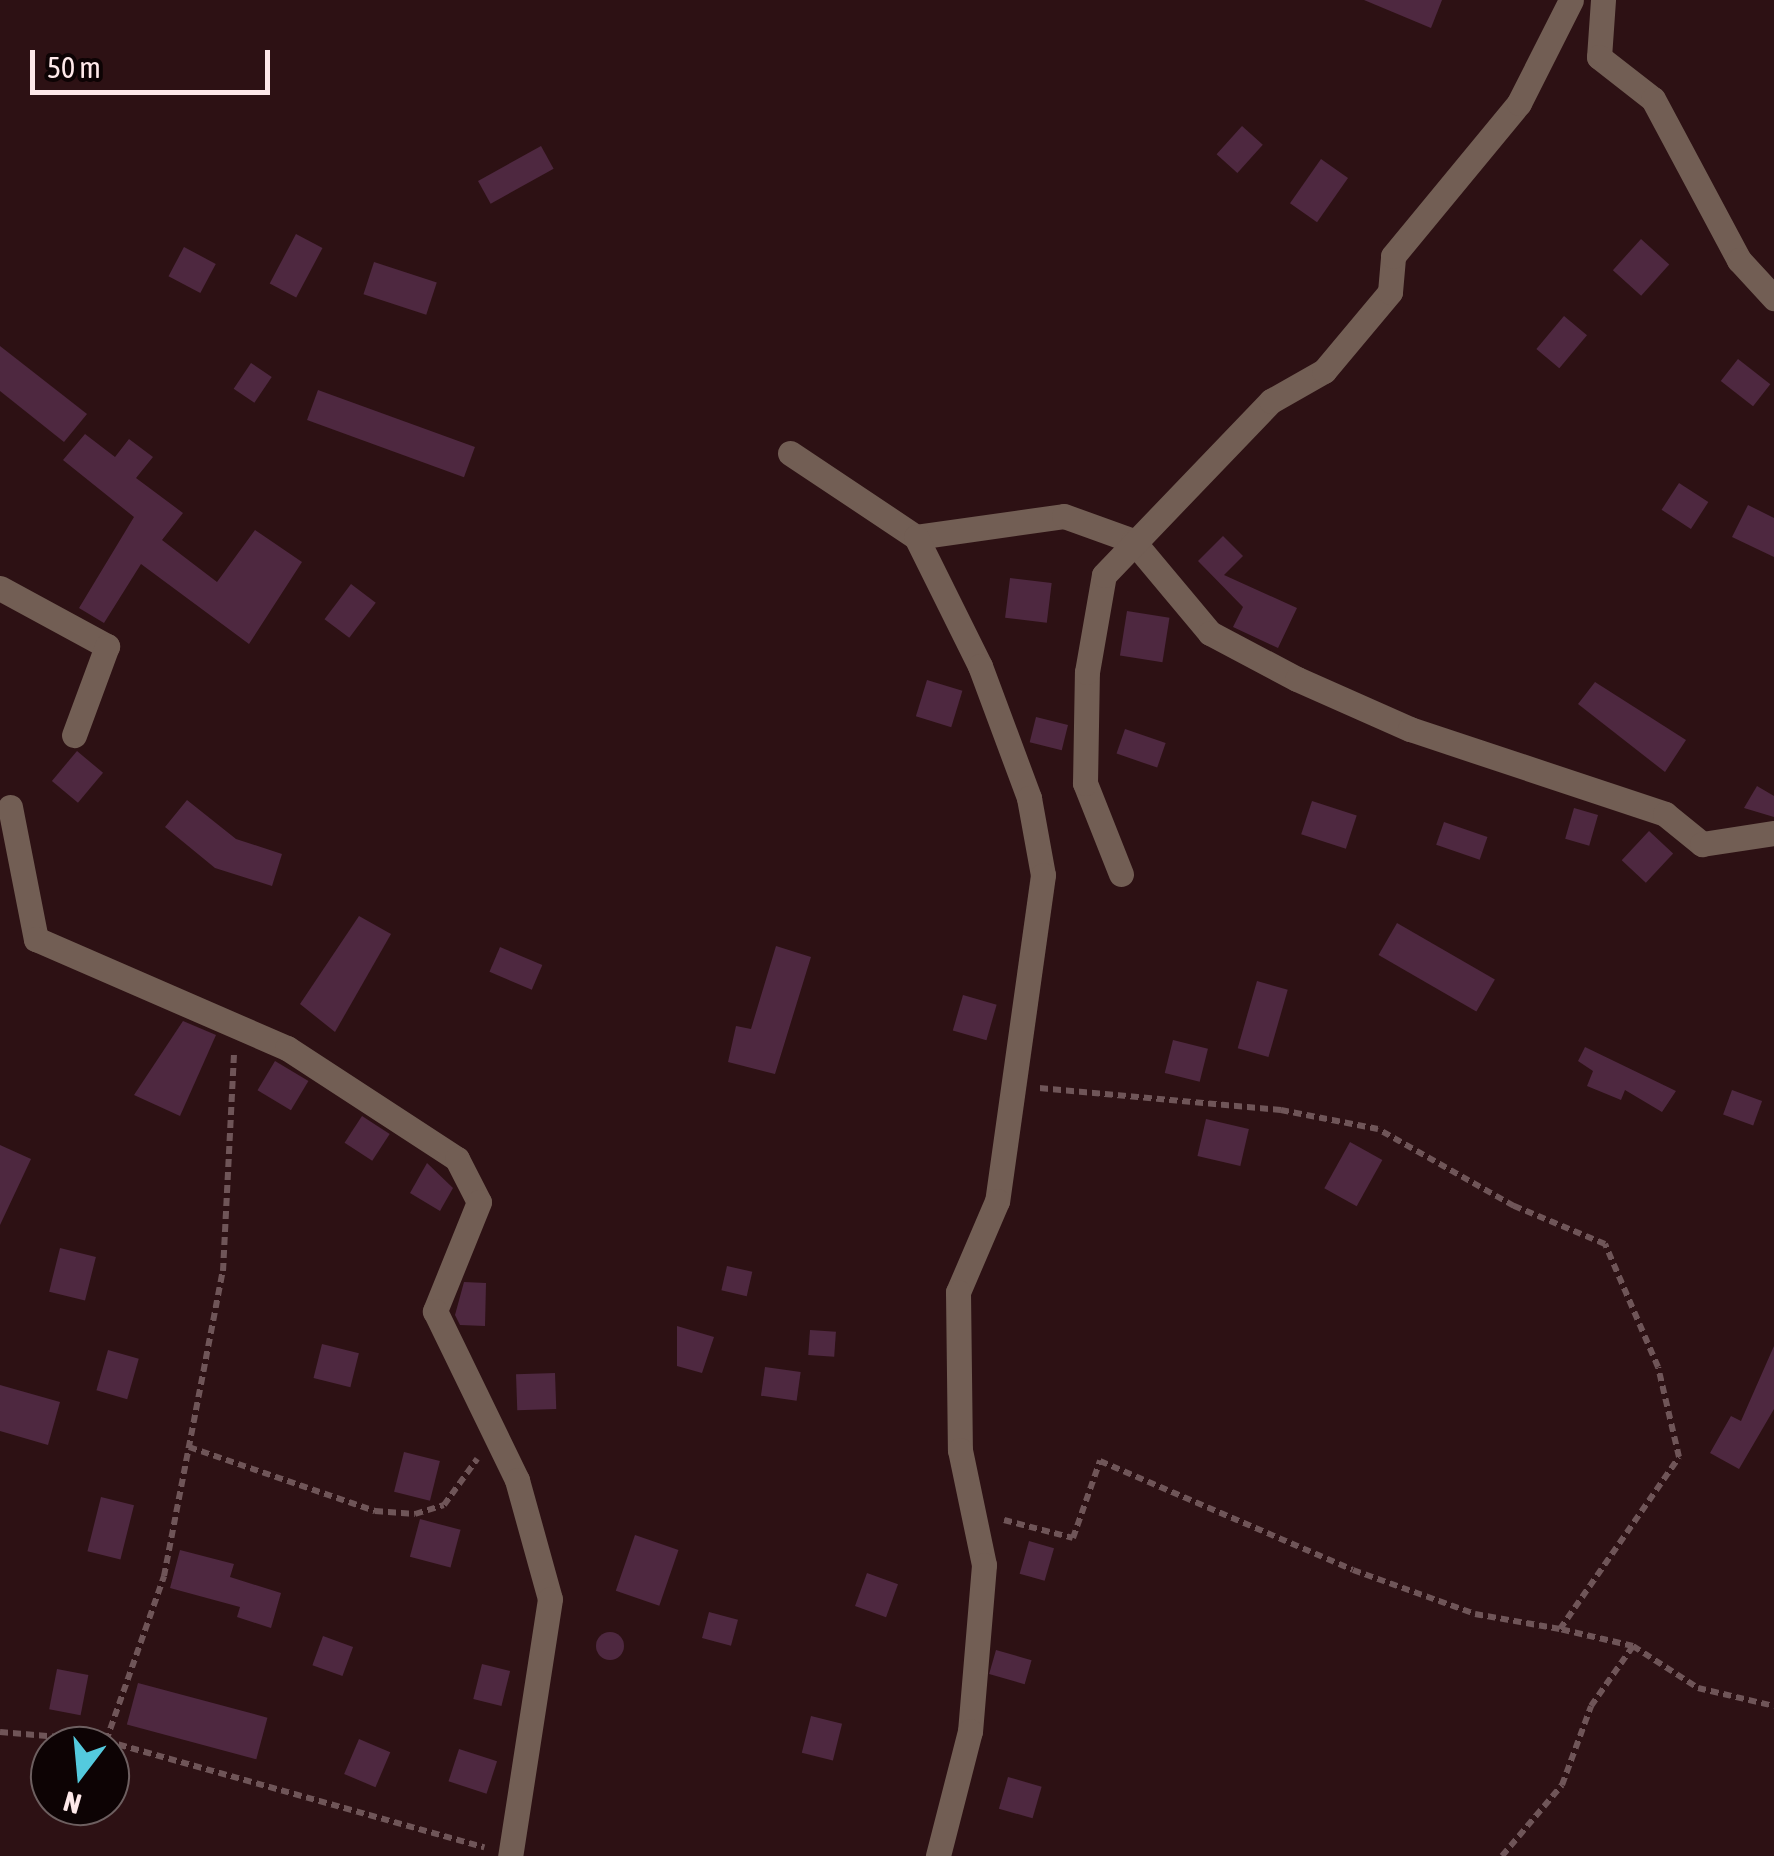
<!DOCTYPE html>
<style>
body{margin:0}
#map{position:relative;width:1774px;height:1856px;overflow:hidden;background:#2d1114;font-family:"Asap Condensed",sans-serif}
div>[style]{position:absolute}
.building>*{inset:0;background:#4e2840;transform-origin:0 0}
.round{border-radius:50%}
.path>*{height:6px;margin-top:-3px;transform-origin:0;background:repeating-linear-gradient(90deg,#6f5558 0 8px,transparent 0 13px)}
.minor>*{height:25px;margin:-12.5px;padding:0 12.5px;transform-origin:12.5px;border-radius:12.5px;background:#725e54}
span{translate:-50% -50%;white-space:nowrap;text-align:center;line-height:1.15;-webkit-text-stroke:8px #0d0304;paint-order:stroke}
.north{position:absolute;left:30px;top:1726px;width:100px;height:100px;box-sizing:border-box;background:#0d0304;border:2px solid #6d5f60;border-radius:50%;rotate:196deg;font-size:28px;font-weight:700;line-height:40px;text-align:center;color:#fee9ea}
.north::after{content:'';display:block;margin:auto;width:35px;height:45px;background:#54cade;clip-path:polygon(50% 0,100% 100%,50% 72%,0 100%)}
.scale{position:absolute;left:30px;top:50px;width:240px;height:45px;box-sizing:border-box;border:5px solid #fee9ea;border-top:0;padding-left:12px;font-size:30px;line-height:35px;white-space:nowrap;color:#fee9ea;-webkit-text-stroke:8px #0d0304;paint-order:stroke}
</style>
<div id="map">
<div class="building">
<i style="clip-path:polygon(1364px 0,1442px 0,1431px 28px)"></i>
<i style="left:1242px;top:126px;width:28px;height:38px;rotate:42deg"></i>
<i style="left:541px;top:146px;width:26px;height:72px;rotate:61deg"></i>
<i style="left:1321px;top:159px;width:33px;height:54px;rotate:35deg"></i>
<i style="left:296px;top:234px;width:30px;height:56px;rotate:28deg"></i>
<i style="left:1641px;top:239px;width:38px;height:42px;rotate:42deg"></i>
<i style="left:184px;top:247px;width:36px;height:33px;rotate:28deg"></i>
<i style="left:374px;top:262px;width:66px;height:34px;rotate:18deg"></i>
<i style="left:1564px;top:316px;width:30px;height:43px;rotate:40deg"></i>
<i style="clip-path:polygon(0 346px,87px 414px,64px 442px,0 391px)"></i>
<i style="left:1738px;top:359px;width:41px;height:28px;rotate:38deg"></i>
<i style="left:251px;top:363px;width:25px;height:31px;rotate:34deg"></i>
<i style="left:318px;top:390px;width:167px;height:32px;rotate:20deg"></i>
<i style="clip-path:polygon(85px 434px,115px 457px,129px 439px,153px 457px,136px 478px,183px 513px,162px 540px,217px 582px,255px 530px,302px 562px,249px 644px,141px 564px,104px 623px,79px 608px,134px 517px,63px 460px)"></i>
<i style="left:1679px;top:483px;width:35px;height:32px;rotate:33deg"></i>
<i style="clip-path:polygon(1748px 505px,1774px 518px,1774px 557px,1732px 537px)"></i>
<i style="clip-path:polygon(1223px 536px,1243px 556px,1224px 575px,1297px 608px,1278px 648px,1233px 627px,1243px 607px,1198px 561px)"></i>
<i style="left:1010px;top:578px;width:42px;height:40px;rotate:7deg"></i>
<i style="left:351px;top:584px;width:31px;height:44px;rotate:37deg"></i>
<i style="left:1127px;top:611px;width:43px;height:45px;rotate:9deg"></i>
<i style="left:927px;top:680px;width:37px;height:38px;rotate:17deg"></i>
<i style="clip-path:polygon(1595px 682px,1686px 740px,1665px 772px,1578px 704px)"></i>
<i style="left:1036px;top:717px;width:33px;height:26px;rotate:14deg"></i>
<i style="left:1125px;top:729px;width:43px;height:26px;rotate:19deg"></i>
<i style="left:77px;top:751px;width:34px;height:39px;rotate:40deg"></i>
<i style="clip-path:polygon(1757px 786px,1774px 796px,1774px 817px,1744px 808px)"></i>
<i style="clip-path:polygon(187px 800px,236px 839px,282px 854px,272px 886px,215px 868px,165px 827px)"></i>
<i style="left:1312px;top:801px;width:47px;height:35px;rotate:18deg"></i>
<i style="left:1574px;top:808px;width:25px;height:32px;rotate:16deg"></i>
<i style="left:1444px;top:822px;width:46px;height:24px;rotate:19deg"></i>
<i style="left:1649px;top:831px;width:33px;height:40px;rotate:43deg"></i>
<i style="clip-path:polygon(359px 916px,391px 934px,335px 1032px,300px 1004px)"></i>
<i style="left:1397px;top:923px;width:113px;height:37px;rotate:30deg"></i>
<i style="clip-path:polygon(776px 946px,811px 957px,775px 1074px,728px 1062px,736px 1026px,751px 1029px)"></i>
<i style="left:500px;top:947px;width:46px;height:27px;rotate:23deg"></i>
<i style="left:1257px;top:981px;width:32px;height:70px;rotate:16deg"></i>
<i style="left:963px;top:995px;width:35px;height:37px;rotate:16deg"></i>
<i style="clip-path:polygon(183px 1021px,216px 1035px,180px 1116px,134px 1095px)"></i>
<i style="left:1173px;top:1040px;width:36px;height:34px;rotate:14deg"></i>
<i style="clip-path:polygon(1585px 1047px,1676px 1091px,1662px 1112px,1625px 1090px,1621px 1100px,1587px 1086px,1593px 1071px,1578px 1061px)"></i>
<i style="left:275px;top:1061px;width:39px;height:34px;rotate:31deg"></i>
<i style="left:1732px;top:1090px;width:32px;height:26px;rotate:20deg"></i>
<i style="left:362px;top:1116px;width:33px;height:32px;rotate:33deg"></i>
<i style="left:1206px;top:1119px;width:44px;height:38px;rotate:13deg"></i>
<i style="left:1350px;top:1142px;width:37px;height:53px;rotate:29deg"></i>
<i style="clip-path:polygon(0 1145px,31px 1159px,0 1225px)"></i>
<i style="clip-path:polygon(427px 1163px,453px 1188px,440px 1211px,410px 1193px)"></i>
<i style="left:60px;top:1248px;width:37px;height:45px;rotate:14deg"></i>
<i style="left:727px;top:1266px;width:26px;height:25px;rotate:13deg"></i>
<i style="clip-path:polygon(464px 1282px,486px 1283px,485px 1326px,460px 1325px,455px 1315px)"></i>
<i style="clip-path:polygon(677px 1326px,714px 1337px,702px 1373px,677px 1366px)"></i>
<i style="left:810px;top:1330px;width:26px;height:25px;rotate:4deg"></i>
<i style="left:322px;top:1344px;width:38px;height:35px;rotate:14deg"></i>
<i style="clip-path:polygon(1774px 1346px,1774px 1409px,1739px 1469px,1710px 1453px,1731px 1416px,1741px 1421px)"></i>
<i style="left:108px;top:1350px;width:32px;height:42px;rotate:16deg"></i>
<i style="left:765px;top:1367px;width:36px;height:29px;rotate:8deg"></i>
<i style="left:555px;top:1373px;width:36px;height:39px;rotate:88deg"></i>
<i style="clip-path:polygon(0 1385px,60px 1402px,48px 1445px,0 1431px)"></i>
<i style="left:404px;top:1452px;width:37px;height:41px;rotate:14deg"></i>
<i style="left:101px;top:1497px;width:34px;height:56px;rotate:14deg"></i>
<i style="left:420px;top:1519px;width:42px;height:39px;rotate:15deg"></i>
<i style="left:635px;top:1535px;width:46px;height:59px;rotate:19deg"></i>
<i style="left:1029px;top:1541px;width:26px;height:34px;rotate:16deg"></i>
<i style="clip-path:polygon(180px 1550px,234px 1564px,230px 1577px,281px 1593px,271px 1628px,237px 1617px,240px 1607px,170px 1588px)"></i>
<i style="left:867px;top:1573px;width:33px;height:35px;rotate:20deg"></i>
<i style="left:709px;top:1612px;width:30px;height:27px;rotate:15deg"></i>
<i class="round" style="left:596px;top:1632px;width:28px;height:28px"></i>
<i style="left:323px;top:1636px;width:32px;height:31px;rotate:20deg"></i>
<i style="left:996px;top:1650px;width:37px;height:25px;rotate:16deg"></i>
<i style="left:482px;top:1664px;width:29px;height:36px;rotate:14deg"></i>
<i style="left:57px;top:1669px;width:32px;height:41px;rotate:11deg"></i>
<i style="left:138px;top:1683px;width:134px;height:43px;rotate:15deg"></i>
<i style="left:811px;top:1716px;width:32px;height:38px;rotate:14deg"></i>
<i style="left:359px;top:1739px;width:34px;height:38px;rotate:23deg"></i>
<i style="left:459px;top:1749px;width:40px;height:34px;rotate:18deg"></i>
<i style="left:1008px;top:1777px;width:35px;height:33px;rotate:16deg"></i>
</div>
<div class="path">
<i style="left:189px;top:1447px;width:197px;rotate:19deg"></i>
<i style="left:375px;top:1511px;width:40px;rotate:4.3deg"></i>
<i style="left:415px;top:1514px;width:30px;rotate:-17deg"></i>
<i style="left:444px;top:1505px;width:57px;rotate:-54.3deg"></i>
<i style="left:1004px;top:1520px;width:71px;rotate:14.6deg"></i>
<i style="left:1073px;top:1538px;width:82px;rotate:-70.7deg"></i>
<i style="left:1100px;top:1461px;width:275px;rotate:23.3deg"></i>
<i style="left:1353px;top:1570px;width:130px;rotate:19.8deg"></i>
<i style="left:1475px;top:1614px;width:86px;rotate:10deg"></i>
<i style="left:1560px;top:1629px;width:209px;rotate:-55.3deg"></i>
<i style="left:1679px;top:1457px;width:92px;rotate:-103.1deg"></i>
<i style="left:1658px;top:1367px;width:134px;rotate:-113.3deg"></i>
<i style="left:1605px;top:1244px;width:99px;rotate:-157.3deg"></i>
<i style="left:1514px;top:1206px;width:156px;rotate:-150.5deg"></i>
<i style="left:1378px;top:1129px;width:99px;rotate:-168.9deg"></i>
<i style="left:1281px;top:1110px;width:243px;rotate:-174.8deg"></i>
<i style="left:1633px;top:1646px;width:77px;rotate:32.9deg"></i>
<i style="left:1698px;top:1688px;width:78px;rotate:13.3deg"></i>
<i style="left:0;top:1732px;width:106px;rotate:4.9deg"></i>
<i style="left:106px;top:1741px;width:393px;rotate:15.7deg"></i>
<i style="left:106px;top:1741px;width:175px;rotate:-70.6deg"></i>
<i style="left:164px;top:1576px;width:311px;rotate:-79.1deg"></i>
<i style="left:223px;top:1271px;width:219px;rotate:-87.1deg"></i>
<i style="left:1502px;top:1856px;width:93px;rotate:-49.8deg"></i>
<i style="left:1562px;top:1785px;width:84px;rotate:-69.8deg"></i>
<i style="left:1591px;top:1706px;width:73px;rotate:-55deg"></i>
<i style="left:1633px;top:1646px;width:75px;rotate:-166.9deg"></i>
</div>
<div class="minor">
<i style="left:1603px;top:0;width:57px;rotate:94deg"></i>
<i style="left:1599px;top:57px;width:68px;rotate:37.9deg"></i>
<i style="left:1653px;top:99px;width:183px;rotate:61.9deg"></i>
<i style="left:1739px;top:260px;width:52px;rotate:47.4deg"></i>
<i style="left:790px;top:453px;width:151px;rotate:33.7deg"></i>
<i style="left:916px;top:537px;width:149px;rotate:-8.1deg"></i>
<i style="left:1064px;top:516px;width:73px;rotate:19.9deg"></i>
<i style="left:1133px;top:541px;width:120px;rotate:50.1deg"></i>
<i style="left:1210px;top:633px;width:98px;rotate:27.9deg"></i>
<i style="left:1297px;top:679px;width:124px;rotate:23.9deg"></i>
<i style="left:1410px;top:729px;width:269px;rotate:18.4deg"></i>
<i style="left:1665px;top:814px;width:48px;rotate:39deg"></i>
<i style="left:1702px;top:844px;width:73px;rotate:-8.7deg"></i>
<i style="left:916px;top:537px;width:144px;rotate:63.6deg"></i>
<i style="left:980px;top:666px;width:141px;rotate:69.6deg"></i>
<i style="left:1029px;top:798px;width:78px;rotate:79.7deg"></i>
<i style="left:1043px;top:875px;width:329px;rotate:98deg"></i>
<i style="left:997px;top:1201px;width:99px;rotate:113.2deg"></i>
<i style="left:958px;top:1292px;width:158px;rotate:89.3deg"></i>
<i style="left:960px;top:1450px;width:117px;rotate:78.2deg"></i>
<i style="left:984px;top:1565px;width:167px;rotate:94.8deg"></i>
<i style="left:970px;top:1731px;width:129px;rotate:104.4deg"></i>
<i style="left:0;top:588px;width:122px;rotate:28.5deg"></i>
<i style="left:107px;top:646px;width:95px;rotate:110.3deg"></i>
<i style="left:10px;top:807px;width:135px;rotate:78.9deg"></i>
<i style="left:36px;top:939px;width:274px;rotate:23.5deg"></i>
<i style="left:287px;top:1048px;width:203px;rotate:33.1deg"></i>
<i style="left:457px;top:1159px;width:48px;rotate:62.9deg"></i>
<i style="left:479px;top:1202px;width:118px;rotate:112deg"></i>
<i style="left:435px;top:1311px;width:188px;rotate:64.1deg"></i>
<i style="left:517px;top:1480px;width:123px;rotate:74.5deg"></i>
<i style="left:550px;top:1599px;width:260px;rotate:98.8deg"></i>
<i style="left:1121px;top:874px;width:98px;rotate:-111.6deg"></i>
<i style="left:1085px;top:783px;width:111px;rotate:-89deg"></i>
<i style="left:1087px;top:672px;width:98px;rotate:-80.1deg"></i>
<i style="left:1104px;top:575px;width:241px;rotate:-46.2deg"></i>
<i style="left:1271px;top:401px;width:61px;rotate:-29.5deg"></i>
<i style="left:1324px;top:371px;width:103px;rotate:-50.1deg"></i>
<i style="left:1390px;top:292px;width:36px;rotate:-85deg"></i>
<i style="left:1393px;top:256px;width:198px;rotate:-50.5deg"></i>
<i style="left:1519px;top:103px;width:115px;rotate:-63.2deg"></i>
</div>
<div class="north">N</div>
<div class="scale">50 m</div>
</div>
